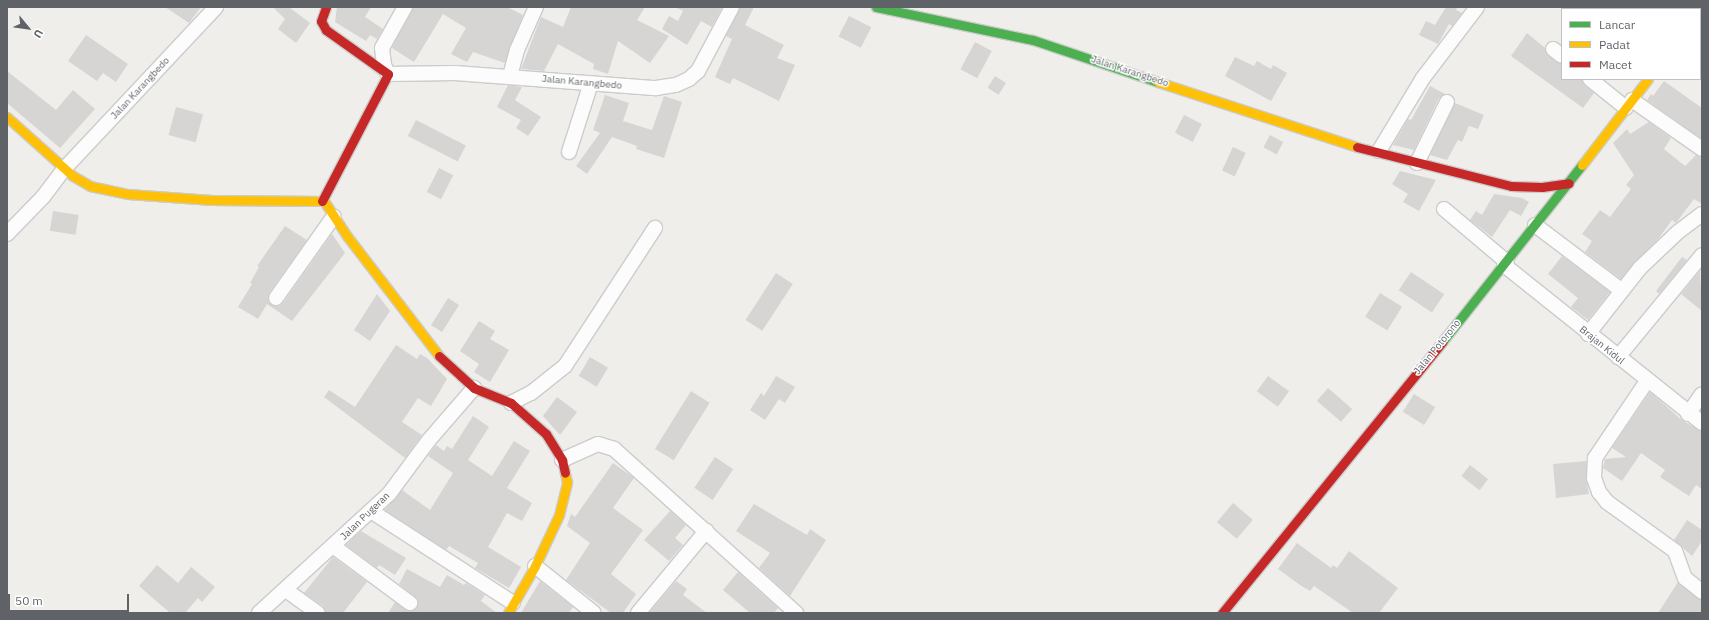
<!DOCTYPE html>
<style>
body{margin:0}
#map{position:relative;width:1709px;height:620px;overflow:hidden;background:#efeeea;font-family:"IBM Plex Sans",sans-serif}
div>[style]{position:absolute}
.building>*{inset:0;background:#d6d5d3;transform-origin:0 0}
.roads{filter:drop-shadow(1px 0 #cbcccc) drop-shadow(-1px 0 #cbcccc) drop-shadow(0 1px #cbcccc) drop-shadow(0 -1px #cbcccc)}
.street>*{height:14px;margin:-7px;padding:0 7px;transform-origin:7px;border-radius:7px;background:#fdfcfc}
.fast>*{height:9px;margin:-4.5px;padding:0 4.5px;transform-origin:4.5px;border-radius:4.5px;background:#4caf50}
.slow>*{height:9px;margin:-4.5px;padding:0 4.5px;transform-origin:4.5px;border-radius:4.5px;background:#ffc107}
.jam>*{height:9px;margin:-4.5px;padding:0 4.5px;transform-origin:4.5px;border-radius:4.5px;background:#c62828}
span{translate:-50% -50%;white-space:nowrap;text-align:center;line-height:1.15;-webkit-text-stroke:3px #fff;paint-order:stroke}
.street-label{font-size:10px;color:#5f6368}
.frame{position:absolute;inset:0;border:8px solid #5f6368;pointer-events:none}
.legend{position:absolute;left:1561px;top:8px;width:140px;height:72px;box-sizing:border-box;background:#fff;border:1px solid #bfc1c3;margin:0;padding:5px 7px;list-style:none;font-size:12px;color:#5f6368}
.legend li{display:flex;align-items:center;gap:8px;height:20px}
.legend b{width:20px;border:1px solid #bfc1c3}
.north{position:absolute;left:8px;top:8px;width:40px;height:40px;-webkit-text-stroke:3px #fff;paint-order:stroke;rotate:119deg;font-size:11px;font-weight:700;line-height:16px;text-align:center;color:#5f6368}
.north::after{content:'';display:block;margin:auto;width:14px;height:18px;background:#5f6368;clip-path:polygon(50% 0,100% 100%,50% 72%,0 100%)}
.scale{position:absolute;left:8px;top:594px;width:121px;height:18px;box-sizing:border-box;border:2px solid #5f6368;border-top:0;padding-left:5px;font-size:12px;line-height:14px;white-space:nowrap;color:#5f6368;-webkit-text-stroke:3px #fff;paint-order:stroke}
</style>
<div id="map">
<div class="building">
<i style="clip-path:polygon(165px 7px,201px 7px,189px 23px)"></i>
<i style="clip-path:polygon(273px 7px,289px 7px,310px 23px,296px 43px,278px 29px,285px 19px)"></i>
<i style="clip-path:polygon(337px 7px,371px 7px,365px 17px,383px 29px,377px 39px,370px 35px,366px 41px,335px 22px)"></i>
<i style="clip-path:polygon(413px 7px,507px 7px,523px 15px,505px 63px,473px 52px,467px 62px,451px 54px,466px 28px,443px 14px,414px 62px,392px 48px)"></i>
<i style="clip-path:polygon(571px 7px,645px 7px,637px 20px,669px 36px,650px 63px,618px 41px,608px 74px,593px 69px,594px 64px,558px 44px,544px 71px,521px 69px,541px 17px,563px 27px)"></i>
<i style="clip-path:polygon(675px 7px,722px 7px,712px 27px,701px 21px,687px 45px,662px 29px,669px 16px,678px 21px,683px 11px)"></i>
<i style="clip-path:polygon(740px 7px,754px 7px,745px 25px,784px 45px,777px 58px,795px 65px,779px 101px,733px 78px,730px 84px,715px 77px,732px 39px,726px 36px)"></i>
<i style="clip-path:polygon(1446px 7px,1457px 7px,1456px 10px,1462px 13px,1452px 26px,1449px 24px,1438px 44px,1419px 35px,1426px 21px,1435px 25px)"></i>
<i style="left:849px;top:16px;width:25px;height:23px;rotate:27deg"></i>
<i style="clip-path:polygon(1527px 33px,1545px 48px,1548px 56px,1562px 64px,1562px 79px,1582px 79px,1584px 85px,1594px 93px,1583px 108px,1511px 56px)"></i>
<i style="clip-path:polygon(86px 35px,128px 64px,116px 82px,103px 73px,97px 81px,68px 61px)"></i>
<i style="left:975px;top:42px;width:19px;height:31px;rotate:28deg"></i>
<i style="clip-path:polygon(1235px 57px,1254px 66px,1257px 61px,1271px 69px,1273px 65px,1287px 73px,1271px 101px,1225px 76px)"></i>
<i style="clip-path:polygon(7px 71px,56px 110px,73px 90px,95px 109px,60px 148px,7px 103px)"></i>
<i style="left:995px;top:76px;width:13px;height:14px;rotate:32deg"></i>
<i style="clip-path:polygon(1664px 81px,1702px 108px,1702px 139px,1647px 100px,1651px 94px,1653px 96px)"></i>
<i style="clip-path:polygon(508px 85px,522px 87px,515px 100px,541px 117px,528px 136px,516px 128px,521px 120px,497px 107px)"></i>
<i style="clip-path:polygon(1430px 86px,1445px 94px,1439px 98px,1414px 150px,1393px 145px,1408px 119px,1411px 120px)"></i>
<i style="clip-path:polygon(605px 95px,629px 103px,623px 121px,652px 130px,664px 96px,682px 102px,664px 158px,636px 149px,637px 146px,612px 137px,587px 174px,576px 166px,600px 133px,593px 130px)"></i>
<i style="clip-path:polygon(1455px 103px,1484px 115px,1478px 129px,1469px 126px,1462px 142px,1458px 140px,1447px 160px,1430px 155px)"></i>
<i style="left:176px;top:107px;width:28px;height:29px;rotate:15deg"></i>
<i style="left:1184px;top:115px;width:20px;height:20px;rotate:27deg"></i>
<i style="left:416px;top:120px;width:56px;height:18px;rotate:27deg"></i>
<i style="clip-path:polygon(1649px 122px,1671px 138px,1664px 149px,1685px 166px,1696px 155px,1702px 157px,1702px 204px,1694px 199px,1676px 223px,1672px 220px,1659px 238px,1621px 279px,1585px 252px,1592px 241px,1582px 234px,1600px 210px,1610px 217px,1631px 189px,1626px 185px,1634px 175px,1613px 143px,1627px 129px,1630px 134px)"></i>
<i style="left:1270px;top:135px;width:15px;height:14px;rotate:28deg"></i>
<i style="left:1233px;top:147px;width:14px;height:26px;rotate:25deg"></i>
<i style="left:439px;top:168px;width:16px;height:27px;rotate:27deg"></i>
<i style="clip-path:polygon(1400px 171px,1436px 180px,1419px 211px,1403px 202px,1408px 194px,1392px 184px)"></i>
<i style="clip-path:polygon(1494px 194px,1522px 198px,1529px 202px,1521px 216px,1510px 210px,1492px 237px,1470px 220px,1476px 211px,1482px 215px)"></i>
<i style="left:53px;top:211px;width:26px;height:20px;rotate:9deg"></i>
<i style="clip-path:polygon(285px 226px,307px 240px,269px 293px,268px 301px,271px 305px,279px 306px,283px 303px,332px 234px,345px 253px,292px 321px,267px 304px,258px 319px,238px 307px,252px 284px,250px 283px,259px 267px,257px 266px)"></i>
<i style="clip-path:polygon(1562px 256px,1610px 292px,1588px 320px,1571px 307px,1578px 298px,1548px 274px)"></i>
<i style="clip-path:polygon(1682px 257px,1687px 260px,1659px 294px,1656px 291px)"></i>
<i style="clip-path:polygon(1700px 271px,1702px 311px,1681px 294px,1673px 304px)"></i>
<i style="left:1411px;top:272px;width:40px;height:22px;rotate:34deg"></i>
<i style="left:776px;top:273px;width:20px;height:56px;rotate:33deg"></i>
<i style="left:1380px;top:293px;width:26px;height:28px;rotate:32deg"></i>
<i style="clip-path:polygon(377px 294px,390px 311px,370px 341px,354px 330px)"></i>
<i style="left:448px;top:298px;width:13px;height:32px;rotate:32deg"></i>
<i style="clip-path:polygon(479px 321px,495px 331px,490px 339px,509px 350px,490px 382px,474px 372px,479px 364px,460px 351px)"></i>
<i style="clip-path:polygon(396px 345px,417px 359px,420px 354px,427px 358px,447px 379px,431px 406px,418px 398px,402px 422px,422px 435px,405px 458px,324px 397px,329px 390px,355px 407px)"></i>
<i style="left:590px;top:357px;width:21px;height:22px;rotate:31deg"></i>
<i style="clip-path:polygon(776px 376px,795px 387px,785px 403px,779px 399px,765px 420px,750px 410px,761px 393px,764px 396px)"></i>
<i style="left:1268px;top:376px;width:26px;height:19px;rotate:36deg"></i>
<i style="left:1328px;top:388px;width:32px;height:17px;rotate:41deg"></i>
<i style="left:691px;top:391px;width:22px;height:68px;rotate:32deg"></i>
<i style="clip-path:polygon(1650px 392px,1683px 421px,1702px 431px,1702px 489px,1696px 485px,1689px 496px,1660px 477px,1665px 470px,1641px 453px,1622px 481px,1603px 468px,1605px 459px,1626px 457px,1612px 448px)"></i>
<i style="left:1414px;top:394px;width:25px;height:21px;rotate:32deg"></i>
<i style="clip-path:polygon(557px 397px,577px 412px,560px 435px,543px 416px)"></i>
<i style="clip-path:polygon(473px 416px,489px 427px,468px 460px,492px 476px,514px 441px,530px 451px,507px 488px,532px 503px,522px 521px,507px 513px,488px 547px,521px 567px,509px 588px,475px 568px,478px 563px,449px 546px,446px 550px,385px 510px,402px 490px,430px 510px,453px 473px,428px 456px,436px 445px,444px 451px,447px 446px,452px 449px)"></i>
<i style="left:715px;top:457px;width:22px;height:37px;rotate:34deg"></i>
<i style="clip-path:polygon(1586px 461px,1586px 478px,1589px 494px,1556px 498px,1553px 464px)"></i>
<i style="clip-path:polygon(613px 463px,634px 478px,613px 508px,643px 530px,611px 574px,636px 594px,623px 613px,611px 613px,566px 580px,590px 543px,567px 526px,571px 514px,575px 517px)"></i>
<i style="left:1470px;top:465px;width:23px;height:14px;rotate:38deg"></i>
<i style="left:1233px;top:503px;width:26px;height:25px;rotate:40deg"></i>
<i style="clip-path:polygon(754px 504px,807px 535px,810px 529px,826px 540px,790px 596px,759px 568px,770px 553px,736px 531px)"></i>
<i style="clip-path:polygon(670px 511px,686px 525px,675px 538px,683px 545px,669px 561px,644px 540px)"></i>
<i style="clip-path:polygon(1687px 520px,1702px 530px,1702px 541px,1692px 556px,1674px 540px)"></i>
<i style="clip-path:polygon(361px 531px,406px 558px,395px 575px,379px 565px,377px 568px,346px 545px)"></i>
<i style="clip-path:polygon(1297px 543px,1331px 568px,1333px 565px,1337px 568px,1349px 551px,1398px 588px,1379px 613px,1353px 613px,1314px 586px,1310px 591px,1300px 585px,1278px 569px)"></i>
<i style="clip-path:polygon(333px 557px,367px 582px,343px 613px,326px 613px,323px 606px,304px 593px)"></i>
<i style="clip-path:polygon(157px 565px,178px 583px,191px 567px,215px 587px,202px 602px,198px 598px,185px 613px,170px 613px,139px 586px)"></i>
<i style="clip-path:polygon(407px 569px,440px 587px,447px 575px,464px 585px,466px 583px,485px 595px,481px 601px,497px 613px,388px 613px,395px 602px,409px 611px,417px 608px,418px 599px,399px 584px)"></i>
<i style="clip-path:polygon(738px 572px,778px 608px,774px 613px,750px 613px,723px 590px)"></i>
<i style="clip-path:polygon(540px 581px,573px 607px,569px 613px,521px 613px)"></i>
<i style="clip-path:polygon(676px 581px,687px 589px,683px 595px,707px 613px,649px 613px)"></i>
<i style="clip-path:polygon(1678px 582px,1702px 600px,1702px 613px,1658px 613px)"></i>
</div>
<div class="roads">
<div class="street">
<i style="left:405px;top:7px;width:47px;rotate:119.3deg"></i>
<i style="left:382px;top:48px;width:17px;rotate:83deg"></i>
<i style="left:384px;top:65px;width:10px;rotate:66deg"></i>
<i style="left:388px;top:74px;width:67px;rotate:-0.9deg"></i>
<i style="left:455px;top:73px;width:202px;rotate:4.3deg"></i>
<i style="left:656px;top:88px;width:20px;rotate:-9deg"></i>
<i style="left:676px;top:85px;width:14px;rotate:-25deg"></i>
<i style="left:689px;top:79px;width:12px;rotate:-42deg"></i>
<i style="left:698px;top:71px;width:72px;rotate:-62deg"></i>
<i style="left:1700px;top:13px;width:4px;rotate:-56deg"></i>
<i style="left:1553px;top:49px;width:11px;rotate:38deg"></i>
<i style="left:1700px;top:70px;width:3px;rotate:45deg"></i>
<i style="left:510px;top:76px;width:27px;rotate:-75deg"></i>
<i style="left:517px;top:50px;width:47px;rotate:-66.2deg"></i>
<i style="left:1590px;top:79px;width:46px;rotate:38.9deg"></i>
<i style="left:1632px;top:100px;width:85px;rotate:35deg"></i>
<i style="left:1379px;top:151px;width:85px;rotate:-58.9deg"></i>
<i style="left:1423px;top:78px;width:89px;rotate:-52.7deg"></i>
<i style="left:569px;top:152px;width:72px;rotate:-72.3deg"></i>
<i style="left:1417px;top:163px;width:68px;rotate:-63.8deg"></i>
<i style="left:1444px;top:209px;width:82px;rotate:40.1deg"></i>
<i style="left:1535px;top:225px;width:108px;rotate:37.1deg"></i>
<i style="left:7px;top:234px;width:52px;rotate:-45.8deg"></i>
<i style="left:43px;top:197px;width:36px;rotate:-53deg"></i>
<i style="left:65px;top:168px;width:221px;rotate:-46.8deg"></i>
<i style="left:1504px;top:265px;width:253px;rotate:38.6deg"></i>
<i style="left:276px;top:298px;width:100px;rotate:-54.7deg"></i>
<i style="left:1588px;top:334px;width:84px;rotate:-51.8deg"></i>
<i style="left:1640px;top:268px;width:52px;rotate:-43.5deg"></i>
<i style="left:1678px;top:232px;width:30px;rotate:-37deg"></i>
<i style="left:1618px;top:357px;width:132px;rotate:-50.5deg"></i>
<i style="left:1647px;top:381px;width:93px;rotate:124deg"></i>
<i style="left:1595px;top:458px;width:20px;rotate:93deg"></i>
<i style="left:1594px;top:478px;width:15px;rotate:70deg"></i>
<i style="left:1599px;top:492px;width:13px;rotate:51deg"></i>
<i style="left:1607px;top:502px;width:84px;rotate:35.8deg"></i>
<i style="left:1675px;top:551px;width:29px;rotate:70deg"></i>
<i style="left:1685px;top:578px;width:22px;rotate:39deg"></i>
<i style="left:511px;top:403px;width:22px;rotate:-27deg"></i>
<i style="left:531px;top:393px;width:43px;rotate:-38.5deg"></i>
<i style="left:565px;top:366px;width:165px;rotate:-56.9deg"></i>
<i style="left:1688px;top:414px;width:24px;rotate:-55deg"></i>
<i style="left:562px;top:460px;width:39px;rotate:-24deg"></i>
<i style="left:598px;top:444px;width:17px;rotate:17deg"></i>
<i style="left:614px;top:449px;width:245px;rotate:42deg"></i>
<i style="left:371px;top:511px;width:169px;rotate:32.9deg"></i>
<i style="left:333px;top:546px;width:96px;rotate:36.5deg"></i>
<i style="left:535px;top:566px;width:75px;rotate:38.5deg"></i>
<i style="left:286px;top:590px;width:39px;rotate:36deg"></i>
<i style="left:259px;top:613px;width:176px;rotate:-42.5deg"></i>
<i style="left:389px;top:494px;width:67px;rotate:-53.5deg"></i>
<i style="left:429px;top:440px;width:69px;rotate:-49.1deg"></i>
<i style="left:638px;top:613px;width:107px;rotate:-50.3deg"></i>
</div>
<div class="fast">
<i style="left:876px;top:7px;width:160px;rotate:11.9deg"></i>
<i style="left:1033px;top:40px;width:132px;rotate:18.6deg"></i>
<i style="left:1442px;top:342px;width:226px;rotate:-51.7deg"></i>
</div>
<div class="slow">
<i style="left:1158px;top:82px;width:209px;rotate:18.1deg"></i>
<i style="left:7px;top:117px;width:89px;rotate:41.8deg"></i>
<i style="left:73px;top:176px;width:20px;rotate:30deg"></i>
<i style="left:90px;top:186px;width:39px;rotate:12deg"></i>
<i style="left:128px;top:194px;width:84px;rotate:4.1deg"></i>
<i style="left:212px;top:200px;width:110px;rotate:0.5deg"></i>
<i style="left:1582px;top:165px;width:108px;rotate:-52.5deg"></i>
<i style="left:324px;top:201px;width:42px;rotate:56.7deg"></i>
<i style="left:347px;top:236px;width:151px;rotate:52.5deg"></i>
<i style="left:508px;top:613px;width:54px;rotate:-60.1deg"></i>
<i style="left:535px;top:566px;width:56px;rotate:-64.8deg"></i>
<i style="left:559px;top:515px;width:34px;rotate:-76deg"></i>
<i style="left:567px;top:482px;width:9px;rotate:-103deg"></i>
</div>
<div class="jam">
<i style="left:1357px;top:147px;width:159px;rotate:14.2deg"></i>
<i style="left:1511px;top:186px;width:31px;rotate:2deg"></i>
<i style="left:1542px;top:187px;width:27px;rotate:-8deg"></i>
<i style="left:322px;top:201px;width:143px;rotate:-62.5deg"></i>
<i style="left:388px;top:74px;width:76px;rotate:-144.6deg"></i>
<i style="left:326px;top:30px;width:10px;rotate:-119deg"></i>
<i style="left:321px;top:21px;width:15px;rotate:-70deg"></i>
<i style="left:439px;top:356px;width:47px;rotate:42.4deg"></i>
<i style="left:474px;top:388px;width:40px;rotate:22deg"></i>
<i style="left:511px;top:403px;width:47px;rotate:41.5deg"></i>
<i style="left:546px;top:434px;width:31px;rotate:58deg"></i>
<i style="left:562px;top:460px;width:13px;rotate:77deg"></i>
<i style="left:1222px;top:613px;width:349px;rotate:-50.9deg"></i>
</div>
</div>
<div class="street-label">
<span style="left:1130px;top:71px;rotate:18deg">Jalan Karangbedo</span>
<span style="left:582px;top:82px;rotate:5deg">Jalan Karangbedo</span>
<span style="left:140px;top:88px;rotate:-47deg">Jalan Karangbedo</span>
<span style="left:1602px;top:345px;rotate:39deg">Brajan Kidul</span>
<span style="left:1437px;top:347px;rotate:-51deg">Jalan Potorono</span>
<span style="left:365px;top:516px;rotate:-44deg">Jalan Pugeran</span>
</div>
<div class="frame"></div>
<ul class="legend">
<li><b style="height:5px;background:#4caf50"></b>Lancar</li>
<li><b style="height:5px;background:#ffc107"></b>Padat</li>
<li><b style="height:5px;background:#c62828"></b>Macet</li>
</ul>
<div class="north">U</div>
<div class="scale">50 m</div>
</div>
